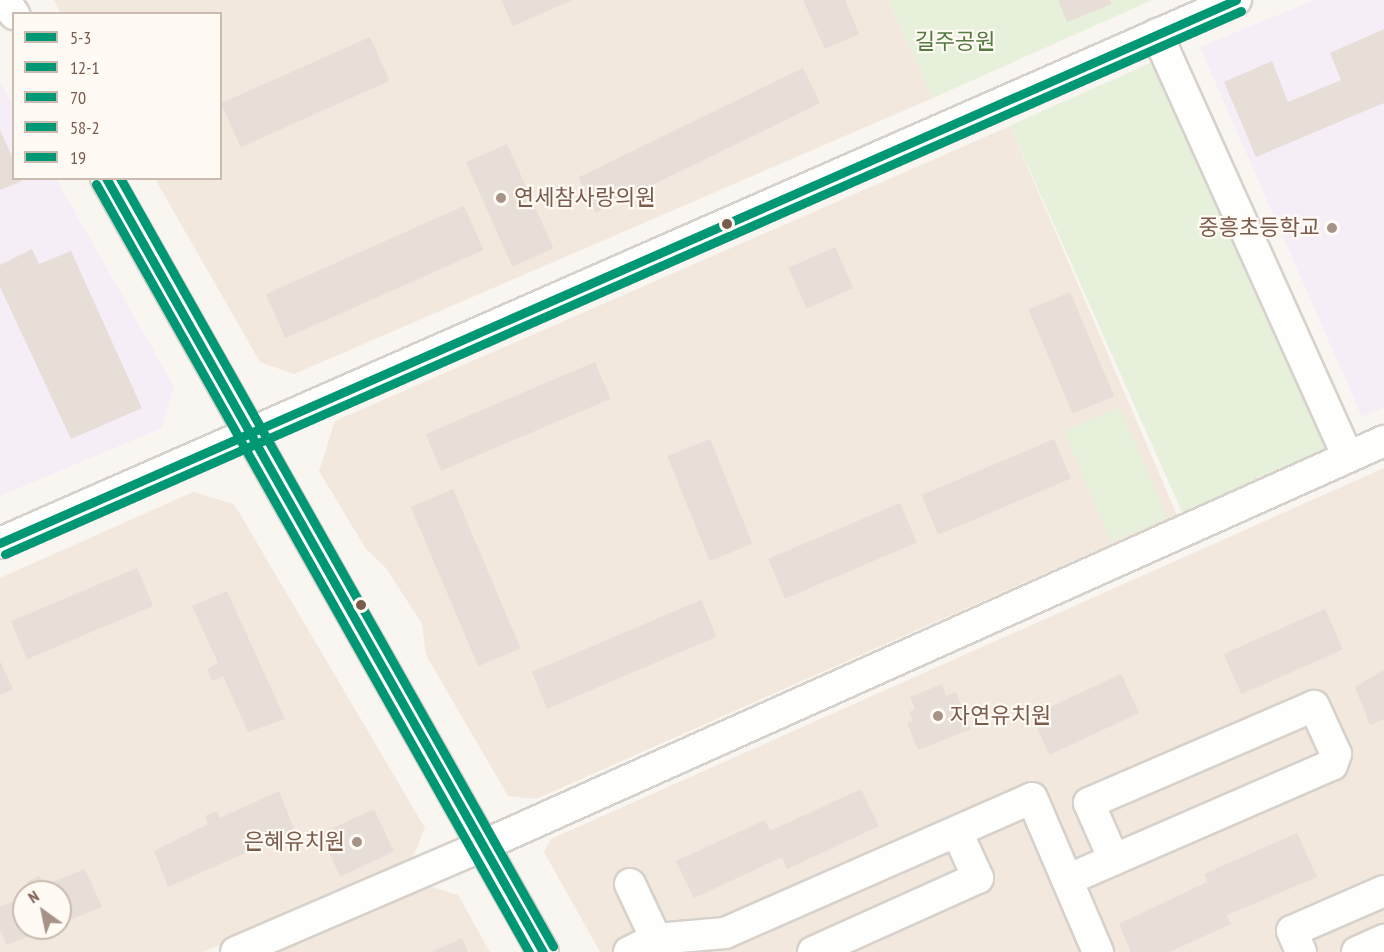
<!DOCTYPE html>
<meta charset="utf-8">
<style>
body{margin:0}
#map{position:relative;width:1384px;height:952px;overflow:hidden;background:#f9f5f0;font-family:"PT Sans Narrow","Noto Sans KR",sans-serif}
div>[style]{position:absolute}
.residential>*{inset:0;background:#f2e8de}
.education>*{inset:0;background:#f6eef6}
.green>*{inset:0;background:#e7f0db;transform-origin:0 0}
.building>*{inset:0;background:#e6ded7;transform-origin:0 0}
.roads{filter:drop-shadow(2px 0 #d7d1cb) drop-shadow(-2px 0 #d7d1cb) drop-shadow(0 2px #d7d1cb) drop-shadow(0 -2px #d7d1cb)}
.minor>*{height:30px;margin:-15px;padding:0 15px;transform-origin:15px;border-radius:15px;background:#fefefd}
.bus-1>*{height:9px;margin:-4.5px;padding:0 4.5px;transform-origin:4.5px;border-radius:4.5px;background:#009775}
.bus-2>*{height:9px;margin:-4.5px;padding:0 4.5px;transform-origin:4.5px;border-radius:4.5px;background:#009775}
.bus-3>*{height:9px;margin:-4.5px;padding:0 4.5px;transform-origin:4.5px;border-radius:4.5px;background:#009775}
.bus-4>*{height:9px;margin:-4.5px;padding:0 4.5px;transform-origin:4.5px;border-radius:4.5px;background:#009775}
.bus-5>*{height:9px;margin:-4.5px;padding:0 4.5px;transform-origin:4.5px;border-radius:4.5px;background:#009775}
.dots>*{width:16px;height:16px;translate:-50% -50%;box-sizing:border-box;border:3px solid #fffaf3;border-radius:50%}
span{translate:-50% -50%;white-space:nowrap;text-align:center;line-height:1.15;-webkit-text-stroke:4.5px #fffaf3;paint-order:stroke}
.park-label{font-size:22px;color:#537a41}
.poi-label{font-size:22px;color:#7a5c4d}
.left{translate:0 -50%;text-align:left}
.right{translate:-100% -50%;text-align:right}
.legend{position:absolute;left:12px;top:12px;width:210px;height:168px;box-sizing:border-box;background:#fffaf3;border:2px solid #cabbb1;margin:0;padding:8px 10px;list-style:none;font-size:18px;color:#7a5c4d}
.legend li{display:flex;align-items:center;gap:12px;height:30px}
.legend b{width:30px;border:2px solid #cabbb1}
.north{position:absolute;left:12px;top:880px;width:60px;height:60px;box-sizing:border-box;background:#fffaf3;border:2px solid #cabbb1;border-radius:50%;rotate:327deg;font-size:16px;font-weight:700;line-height:24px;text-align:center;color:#7a5c4d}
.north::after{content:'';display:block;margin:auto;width:21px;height:27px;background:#a69286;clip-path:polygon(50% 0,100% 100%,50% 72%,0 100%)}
</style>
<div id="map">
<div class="residential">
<i style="clip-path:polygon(54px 0,888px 0,933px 98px,294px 374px,260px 362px,155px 179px,220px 178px,220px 14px,61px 13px)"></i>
<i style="clip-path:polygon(1010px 126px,1177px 515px,536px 799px,508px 796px,426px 655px,422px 624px,386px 568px,366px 549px,319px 471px,335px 421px)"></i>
<i style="clip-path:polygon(1384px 468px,1384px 952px,600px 952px,544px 852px,551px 839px)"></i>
<i style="clip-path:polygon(evenodd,193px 492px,234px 504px,425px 828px,410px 864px,203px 952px,0 952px,0 578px,193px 492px,24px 892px,60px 892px,60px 928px,24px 928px,24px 892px)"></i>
<i style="clip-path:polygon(426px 885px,458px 895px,490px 952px,272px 952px)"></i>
</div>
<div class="education">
<i style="clip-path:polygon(1314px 0,1384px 0,1384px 408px,1362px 417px,1200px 47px)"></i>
<i style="clip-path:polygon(0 81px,13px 105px,14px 178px,56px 179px,174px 386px,162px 428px,0 496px)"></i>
</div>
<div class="green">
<i style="clip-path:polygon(888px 0,1152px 0,933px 98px)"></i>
<i style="left:1157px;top:60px;width:425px;height:161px;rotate:66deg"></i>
<i style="left:1120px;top:407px;width:121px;height:61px;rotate:67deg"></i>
</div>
<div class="building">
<i style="clip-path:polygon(501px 0,572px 0,513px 26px)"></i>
<i style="clip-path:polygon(803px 0,845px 0,859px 34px,825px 49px)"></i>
<i style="clip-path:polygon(1058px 0,1110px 0,1112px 4px,1067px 22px)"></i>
<i style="clip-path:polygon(1384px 29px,1384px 103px,1256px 157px,1224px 82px,1272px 61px,1288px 102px,1341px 80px,1330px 53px)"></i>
<i style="left:370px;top:37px;width:48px;height:163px;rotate:66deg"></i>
<i style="left:803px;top:68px;width:39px;height:250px;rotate:64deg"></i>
<i style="clip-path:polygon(0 130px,14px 161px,14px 178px,22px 181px,0 190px)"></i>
<i style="left:507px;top:144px;width:114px;height:45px;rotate:66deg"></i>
<i style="left:464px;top:206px;width:48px;height:217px;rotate:66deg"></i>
<i style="left:835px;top:247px;width:45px;height:51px;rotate:66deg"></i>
<i style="clip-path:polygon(32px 249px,39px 264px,71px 251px,142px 408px,71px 439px,0 287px,0 265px)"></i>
<i style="left:1070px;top:292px;width:113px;height:45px;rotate:67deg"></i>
<i style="left:595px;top:362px;width:40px;height:184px;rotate:67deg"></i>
<i style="left:710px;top:439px;width:113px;height:46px;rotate:68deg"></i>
<i style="left:1054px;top:439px;width:43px;height:144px;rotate:67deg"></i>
<i style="left:453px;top:489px;width:173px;height:46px;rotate:67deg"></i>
<i style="left:900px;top:503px;width:43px;height:143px;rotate:67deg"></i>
<i style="left:137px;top:568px;width:41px;height:137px;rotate:67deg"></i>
<i style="clip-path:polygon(227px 591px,285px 719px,248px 732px,223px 676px,212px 681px,207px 669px,218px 663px,192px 606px)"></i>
<i style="left:701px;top:600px;width:40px;height:184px;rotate:67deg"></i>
<i style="left:1325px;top:609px;width:44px;height:111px;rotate:66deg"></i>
<i style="clip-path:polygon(0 661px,13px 689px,0 695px)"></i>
<i style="clip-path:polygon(1384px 670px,1384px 719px,1370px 725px,1355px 687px)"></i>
<i style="left:1121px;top:674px;width:43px;height:99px;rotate:65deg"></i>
<i style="clip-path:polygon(942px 684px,946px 696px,956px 692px,971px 729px,918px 750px,907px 723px,913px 721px,909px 712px,915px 709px,910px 697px)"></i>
<i style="clip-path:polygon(861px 789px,879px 826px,787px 869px,782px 857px,694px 898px,676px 861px,765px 820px,770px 831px)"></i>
<i style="clip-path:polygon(279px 791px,295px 831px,168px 887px,154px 851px,208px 824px,205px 816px,217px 811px,220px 818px)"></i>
<i style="left:374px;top:809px;width:47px;height:59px;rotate:65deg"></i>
<i style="clip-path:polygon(1297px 833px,1317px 877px,1227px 915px,1231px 924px,1169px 952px,1131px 952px,1119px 924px,1207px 882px,1204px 874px)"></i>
<i style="clip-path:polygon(85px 869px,102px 907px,60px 924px,60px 892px,31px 892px,27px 882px,39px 876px,44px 885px)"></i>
<i style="clip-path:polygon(24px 896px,24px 928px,49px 928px,7px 945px,0 930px,0 907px)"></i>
<i style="clip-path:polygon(462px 938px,468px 952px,432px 952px)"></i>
</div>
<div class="roads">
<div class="minor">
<i style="left:5px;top:0;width:17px;rotate:57deg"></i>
<i style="left:1157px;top:34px;width:464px;rotate:65.7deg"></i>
<i style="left:106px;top:178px;width:889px;rotate:60.55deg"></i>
<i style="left:0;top:543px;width:1350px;rotate:-23.72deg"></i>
<i style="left:1067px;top:880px;width:289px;rotate:-23.5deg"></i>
<i style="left:1332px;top:765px;width:12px;rotate:-70deg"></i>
<i style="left:1336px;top:754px;width:53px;rotate:-114.6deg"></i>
<i style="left:1314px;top:706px;width:245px;rotate:156.7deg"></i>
<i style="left:1089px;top:803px;width:62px;rotate:66.3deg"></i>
<i style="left:630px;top:884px;width:61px;rotate:64.7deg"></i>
<i style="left:236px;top:952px;width:268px;rotate:-23.3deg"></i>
<i style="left:482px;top:846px;width:989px;rotate:-24.18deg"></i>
<i style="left:629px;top:952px;width:30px;rotate:-26deg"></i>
<i style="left:656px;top:939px;width:69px;rotate:-5deg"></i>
<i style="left:725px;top:933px;width:335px;rotate:-23.7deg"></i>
<i style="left:1032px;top:798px;width:168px;rotate:66.8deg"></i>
<i style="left:813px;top:952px;width:181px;rotate:-24.2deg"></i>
<i style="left:978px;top:878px;width:51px;rotate:-114.5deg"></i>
<i style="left:1301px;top:952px;width:23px;rotate:-113deg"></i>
<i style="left:1292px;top:931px;width:100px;rotate:-23.5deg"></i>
<i style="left:1357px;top:952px;width:30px;rotate:-24deg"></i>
</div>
</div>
<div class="bus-1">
<i style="left:0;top:543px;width:1350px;rotate:-23.72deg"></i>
</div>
<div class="bus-2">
<i style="left:5px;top:554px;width:1350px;rotate:-23.72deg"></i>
</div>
<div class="bus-3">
<i style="left:106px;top:178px;width:889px;rotate:60.55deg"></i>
</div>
<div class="bus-4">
<i style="left:96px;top:184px;width:882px;rotate:60.59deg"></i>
</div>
<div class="bus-5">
<i style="left:120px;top:178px;width:882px;rotate:60.59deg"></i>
</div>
<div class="dots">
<i style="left:501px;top:198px;background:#a69286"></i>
<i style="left:727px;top:224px;background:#7a5c4d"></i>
<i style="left:1332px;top:228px;background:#a69286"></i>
<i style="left:361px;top:605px;background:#7a5c4d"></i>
<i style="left:938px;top:716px;background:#a69286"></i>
<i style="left:357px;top:842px;background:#a69286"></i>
</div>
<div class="park-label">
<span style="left:955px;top:42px">길주공원</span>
</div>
<div class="poi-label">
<span class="left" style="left:514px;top:198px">연세참사랑의원</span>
<span class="right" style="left:1320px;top:228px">중흥초등학교</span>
<span class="left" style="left:950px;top:716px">자연유치원</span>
<span class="right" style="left:345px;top:842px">은혜유치원</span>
</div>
<ul class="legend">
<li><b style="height:8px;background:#009775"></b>5-3</li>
<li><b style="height:8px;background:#009775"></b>12-1</li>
<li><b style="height:8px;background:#009775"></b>70</li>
<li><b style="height:8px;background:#009775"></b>58-2</li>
<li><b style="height:8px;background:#009775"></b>19</li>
</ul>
<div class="north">N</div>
</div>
